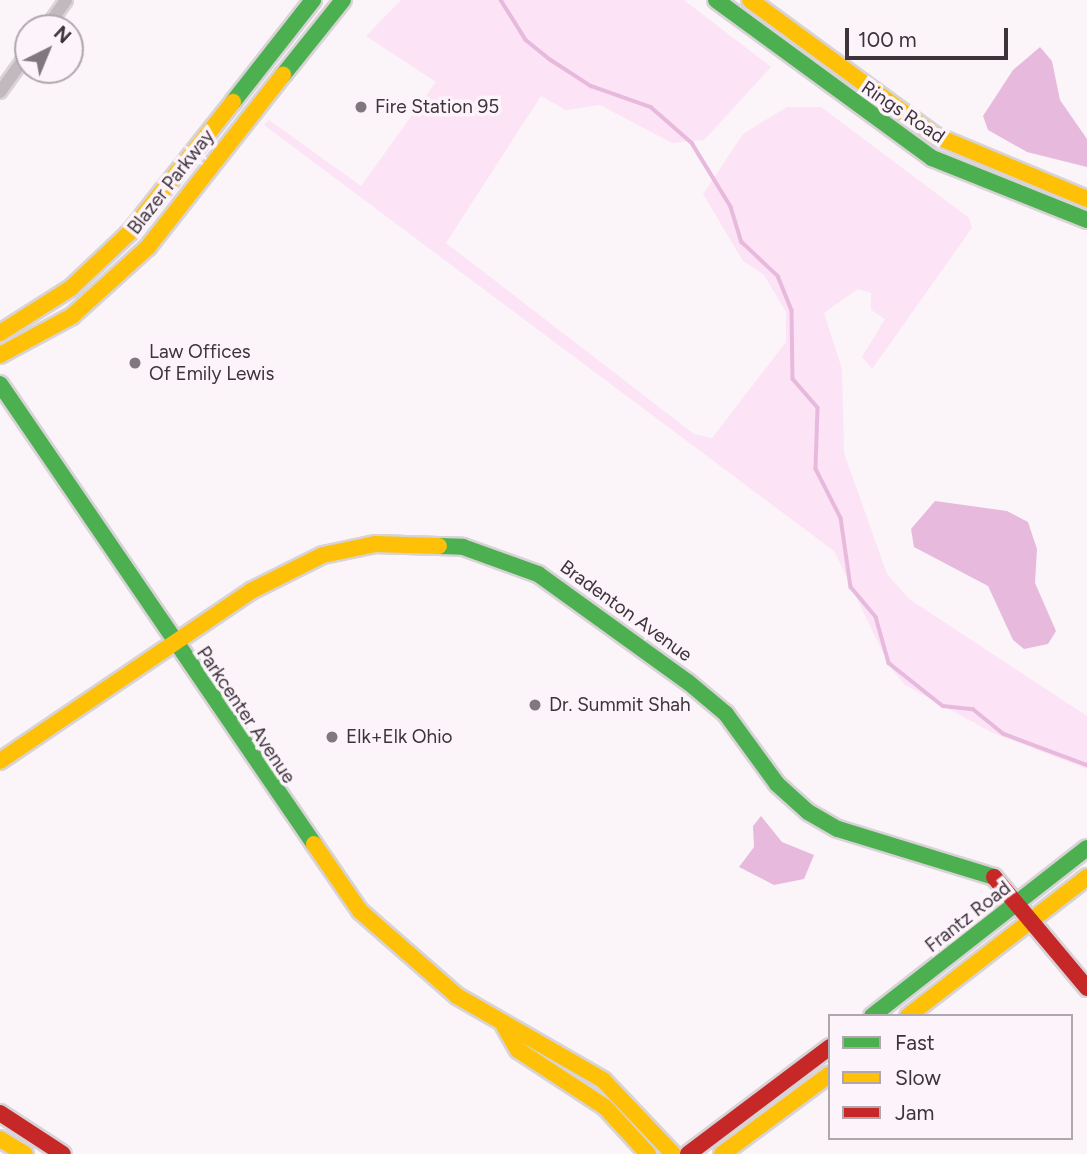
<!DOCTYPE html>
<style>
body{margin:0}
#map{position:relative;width:1087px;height:1154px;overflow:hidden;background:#fbf5f9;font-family:Figtree,sans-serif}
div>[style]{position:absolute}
.green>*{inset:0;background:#fce3f6}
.water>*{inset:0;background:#e7badd}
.stream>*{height:3.5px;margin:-1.75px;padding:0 1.75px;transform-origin:1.75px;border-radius:1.75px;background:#e7badd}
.roads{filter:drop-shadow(2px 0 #d8d3d7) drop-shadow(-2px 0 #d8d3d7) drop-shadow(0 2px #d8d3d7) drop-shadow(0 -2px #d8d3d7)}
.street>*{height:12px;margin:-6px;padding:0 6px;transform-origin:6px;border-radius:6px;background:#c1b9be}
.fast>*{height:16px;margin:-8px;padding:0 8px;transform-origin:8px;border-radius:8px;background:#4caf50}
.slow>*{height:16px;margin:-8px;padding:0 8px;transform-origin:8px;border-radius:8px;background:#ffc107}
.jam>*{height:16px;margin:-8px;padding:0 8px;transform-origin:8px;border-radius:8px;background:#c62828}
.dots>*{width:19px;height:19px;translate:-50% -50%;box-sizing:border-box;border:4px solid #fdf3fa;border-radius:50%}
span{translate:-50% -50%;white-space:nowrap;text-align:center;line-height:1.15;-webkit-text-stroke:7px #fdf3fa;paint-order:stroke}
.poi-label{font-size:19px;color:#3d343b}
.left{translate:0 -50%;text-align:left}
.street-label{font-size:19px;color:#3d343b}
.legend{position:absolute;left:828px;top:1014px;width:245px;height:126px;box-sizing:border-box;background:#fdf3fa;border:2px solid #b0a7ae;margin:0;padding:9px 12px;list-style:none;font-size:21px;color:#3d343b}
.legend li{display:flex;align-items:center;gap:14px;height:35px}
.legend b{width:35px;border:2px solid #b0a7ae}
.north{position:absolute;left:14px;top:14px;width:70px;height:70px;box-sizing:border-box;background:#fdf3fa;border:2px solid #b0a7ae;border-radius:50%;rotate:43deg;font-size:19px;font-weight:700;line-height:28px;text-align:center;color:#3d343b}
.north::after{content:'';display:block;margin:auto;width:24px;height:32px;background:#80787e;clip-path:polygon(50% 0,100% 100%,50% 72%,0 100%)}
.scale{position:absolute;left:845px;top:28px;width:163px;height:32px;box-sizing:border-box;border:4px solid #3d343b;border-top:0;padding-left:9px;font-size:21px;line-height:24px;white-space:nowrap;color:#3d343b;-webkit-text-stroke:5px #fdf3fa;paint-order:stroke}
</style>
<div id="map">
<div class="green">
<i style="clip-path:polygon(401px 0,684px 0,771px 67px,704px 140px,672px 143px,600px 105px,566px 110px,541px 96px,446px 243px,694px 434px,712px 438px,786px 342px,786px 312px,764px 275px,743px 261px,703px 194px,743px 134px,787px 107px,821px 107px,969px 218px,972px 228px,872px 369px,862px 357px,885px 319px,871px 310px,871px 293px,858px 289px,824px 313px,842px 369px,844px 453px,887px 574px,909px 599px,1087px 716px,1087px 769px,991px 732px,905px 685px,890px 667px,834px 551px,264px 125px,269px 120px,361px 186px,436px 82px,366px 36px)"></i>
</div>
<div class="water">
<i style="clip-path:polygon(1040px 47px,1052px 61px,1060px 100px,1087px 139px,1087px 167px,1027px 152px,988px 130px,983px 116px,1013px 70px)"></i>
<i style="clip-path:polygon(935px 501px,1007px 511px,1028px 522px,1037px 549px,1035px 583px,1056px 631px,1048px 644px,1024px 649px,1013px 640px,988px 586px,914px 547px,911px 529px)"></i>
<i style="clip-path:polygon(761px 816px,782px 842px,814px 855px,804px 879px,774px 885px,739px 867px,754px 847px,753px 826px)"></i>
</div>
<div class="stream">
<i style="left:501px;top:0;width:47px;rotate:58deg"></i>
<i style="left:526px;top:40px;width:32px;rotate:39deg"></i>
<i style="left:551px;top:60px;width:48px;rotate:33deg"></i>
<i style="left:591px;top:86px;width:64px;rotate:19.3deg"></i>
<i style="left:651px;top:107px;width:55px;rotate:41.3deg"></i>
<i style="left:692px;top:143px;width:75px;rotate:58.6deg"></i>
<i style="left:731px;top:207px;width:37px;rotate:73deg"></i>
<i style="left:742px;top:242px;width:50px;rotate:43.4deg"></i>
<i style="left:778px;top:276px;width:37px;rotate:68deg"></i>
<i style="left:792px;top:310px;width:69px;rotate:89.2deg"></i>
<i style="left:793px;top:379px;width:38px;rotate:49deg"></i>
<i style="left:818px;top:408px;width:61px;rotate:91.9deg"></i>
<i style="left:816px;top:469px;width:55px;rotate:63deg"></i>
<i style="left:841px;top:518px;width:70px;rotate:81.8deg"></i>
<i style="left:851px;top:587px;width:39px;rotate:50deg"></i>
<i style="left:876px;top:617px;width:48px;rotate:74.2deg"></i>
<i style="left:889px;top:663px;width:69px;rotate:38.5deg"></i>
<i style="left:943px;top:706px;width:30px;rotate:6deg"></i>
<i style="left:973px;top:709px;width:40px;rotate:39deg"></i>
<i style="left:1004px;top:734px;width:89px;rotate:20.5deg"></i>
</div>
<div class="roads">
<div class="street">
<i style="left:46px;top:28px;width:34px;rotate:-54deg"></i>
<i style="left:0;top:92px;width:48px;rotate:-54.3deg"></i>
</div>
<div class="fast">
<i style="left:716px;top:0;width:268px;rotate:36.2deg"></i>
<i style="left:932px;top:158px;width:167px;rotate:21.8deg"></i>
<i style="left:283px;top:75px;width:96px;rotate:-51.3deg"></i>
<i style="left:233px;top:102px;width:130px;rotate:-51.9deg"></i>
<i style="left:0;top:384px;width:557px;rotate:55.68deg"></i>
<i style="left:439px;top:546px;width:24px;rotate:2deg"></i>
<i style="left:463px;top:547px;width:80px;rotate:19.8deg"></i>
<i style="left:538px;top:574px;width:185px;rotate:35.8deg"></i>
<i style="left:688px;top:682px;width:50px;rotate:40.1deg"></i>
<i style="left:726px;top:714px;width:87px;rotate:53.9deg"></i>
<i style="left:777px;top:784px;width:42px;rotate:42.1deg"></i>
<i style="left:808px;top:812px;width:34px;rotate:30deg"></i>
<i style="left:838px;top:829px;width:163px;rotate:17.1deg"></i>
<i style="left:872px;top:1016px;width:273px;rotate:-38deg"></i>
</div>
<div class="slow">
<i style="left:750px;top:0;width:230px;rotate:36.2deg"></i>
<i style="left:936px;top:136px;width:164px;rotate:22.6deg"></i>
<i style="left:0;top:333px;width:84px;rotate:-32.4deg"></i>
<i style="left:71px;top:288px;width:81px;rotate:-43.5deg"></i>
<i style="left:130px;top:232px;width:166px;rotate:-51.6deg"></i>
<i style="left:0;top:355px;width:82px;rotate:-28.4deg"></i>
<i style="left:72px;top:316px;width:103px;rotate:-42.2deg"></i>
<i style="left:148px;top:247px;width:219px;rotate:-51.9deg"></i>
<i style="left:0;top:761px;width:303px;rotate:-34.1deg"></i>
<i style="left:251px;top:591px;width:80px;rotate:-26.6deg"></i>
<i style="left:323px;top:555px;width:53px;rotate:-11.9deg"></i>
<i style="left:375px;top:544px;width:64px;rotate:1.8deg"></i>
<i style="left:314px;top:844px;width:81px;rotate:55.5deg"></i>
<i style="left:360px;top:911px;width:129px;rotate:41.2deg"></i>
<i style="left:457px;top:996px;width:168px;rotate:29.9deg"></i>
<i style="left:603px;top:1080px;width:102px;rotate:46.6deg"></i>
<i style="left:908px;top:1016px;width:227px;rotate:-37.8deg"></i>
<i style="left:504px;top:1026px;width:28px;rotate:60deg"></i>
<i style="left:518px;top:1050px;width:104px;rotate:33.2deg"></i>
<i style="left:605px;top:1107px;width:64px;rotate:47.5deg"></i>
<i style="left:0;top:1139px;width:29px;rotate:31deg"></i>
<i style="left:722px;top:1154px;width:134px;rotate:-36.5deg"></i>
</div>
<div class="jam">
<i style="left:994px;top:877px;width:145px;rotate:50deg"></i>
<i style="left:0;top:1113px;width:75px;rotate:33.1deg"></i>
<i style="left:688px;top:1154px;width:178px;rotate:-37deg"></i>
</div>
</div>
<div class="dots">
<i style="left:361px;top:107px;background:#80787e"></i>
<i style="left:135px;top:363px;background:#80787e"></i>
<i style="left:535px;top:705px;background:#80787e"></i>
<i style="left:332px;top:737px;background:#80787e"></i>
</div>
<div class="poi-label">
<span class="left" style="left:375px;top:107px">Fire Station 95</span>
<span class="left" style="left:149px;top:363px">Law Offices<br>Of Emily Lewis</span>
<span class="left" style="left:549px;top:705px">Dr. Summit Shah</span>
<span class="left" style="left:346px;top:737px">Elk+Elk Ohio</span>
</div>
<div class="street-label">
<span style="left:903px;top:112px;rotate:34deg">Rings Road</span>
<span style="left:171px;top:182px;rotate:-52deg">Blazer Parkway</span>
<span style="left:626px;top:611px;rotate:36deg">Bradenton Avenue</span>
<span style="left:246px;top:715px;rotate:56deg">Parkcenter Avenue</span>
<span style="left:968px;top:917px;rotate:-38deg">Frantz Road</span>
</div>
<ul class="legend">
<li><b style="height:9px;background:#4caf50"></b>Fast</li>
<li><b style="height:9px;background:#ffc107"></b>Slow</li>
<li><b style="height:9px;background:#c62828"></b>Jam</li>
</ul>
<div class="north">N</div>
<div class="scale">100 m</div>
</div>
